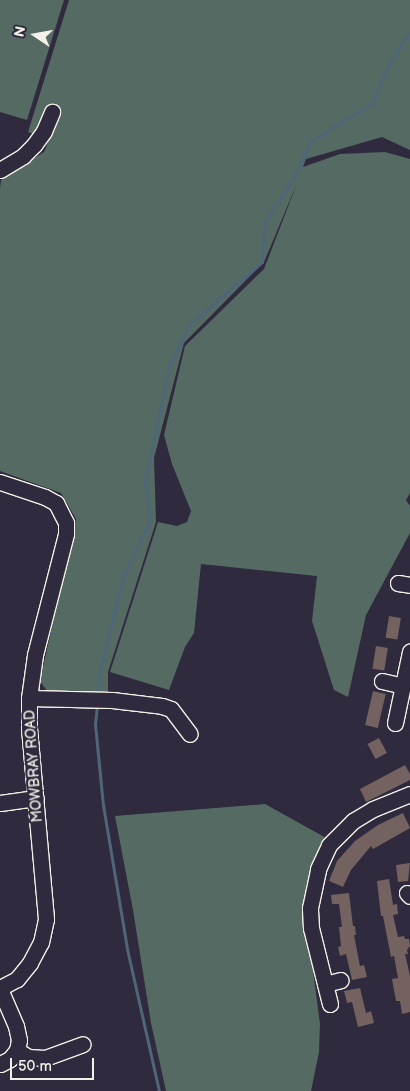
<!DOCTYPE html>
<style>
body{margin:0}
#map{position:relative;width:410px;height:1091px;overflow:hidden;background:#2f2a3d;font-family:"Balsamiq Sans",sans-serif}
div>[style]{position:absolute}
.green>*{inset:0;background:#566a64}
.stream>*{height:3px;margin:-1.5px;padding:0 1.5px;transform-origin:1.5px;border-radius:1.5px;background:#4e6678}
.building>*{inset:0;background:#746261;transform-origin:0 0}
.roads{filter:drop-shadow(1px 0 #f4f1e8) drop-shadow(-1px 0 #f4f1e8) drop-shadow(0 1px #f4f1e8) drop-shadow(0 -1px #f4f1e8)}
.minor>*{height:15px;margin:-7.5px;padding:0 7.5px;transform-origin:7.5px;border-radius:7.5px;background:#2f2a3d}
span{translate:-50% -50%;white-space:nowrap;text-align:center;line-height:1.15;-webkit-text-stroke:4.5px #2f2a3d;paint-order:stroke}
.street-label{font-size:14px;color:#f4f1e8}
.north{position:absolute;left:10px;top:10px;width:50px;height:50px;-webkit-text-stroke:4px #2f2a3d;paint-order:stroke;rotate:282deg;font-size:14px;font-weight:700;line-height:20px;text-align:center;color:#f4f1e8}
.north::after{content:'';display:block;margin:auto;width:18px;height:22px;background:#f4f1e8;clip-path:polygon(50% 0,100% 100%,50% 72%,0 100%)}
.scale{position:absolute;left:10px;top:1058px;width:84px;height:22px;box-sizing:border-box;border:2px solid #f4f1e8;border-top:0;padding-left:6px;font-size:15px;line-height:18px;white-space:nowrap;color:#f4f1e8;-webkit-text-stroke:4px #2f2a3d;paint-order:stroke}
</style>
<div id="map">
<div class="green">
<i style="clip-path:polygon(0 0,64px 0,27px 120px,0 112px)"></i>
<i style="clip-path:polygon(69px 0,410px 0,410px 150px,382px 137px,306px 159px,303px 167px,340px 154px,385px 152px,410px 159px,410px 493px,406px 500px,410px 506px,410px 533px,366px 615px,348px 697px,334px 690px,312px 621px,317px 576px,201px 564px,194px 633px,185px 647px,169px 690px,110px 672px,158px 522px,177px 526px,187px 522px,191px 511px,172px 464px,164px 435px,185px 346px,264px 269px,298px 181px,264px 262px,184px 343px,154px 458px,156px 522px,108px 672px,108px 695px,49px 694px,40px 681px,76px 519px,61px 493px,0 471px,0 189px,1px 180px,44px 152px,49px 140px,28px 132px)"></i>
<i style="clip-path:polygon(265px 804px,328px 839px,311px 955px,320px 1024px,319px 1052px,311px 1091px,166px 1091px,151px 1023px,133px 910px,115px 816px)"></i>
</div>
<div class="stream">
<i style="left:97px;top:696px;width:22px;rotate:-85deg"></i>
<i style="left:99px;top:674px;width:100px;rotate:-76.1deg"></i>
<i style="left:123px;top:577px;width:63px;rotate:-64.7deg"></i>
<i style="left:150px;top:520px;width:38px;rotate:-97deg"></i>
<i style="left:145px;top:482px;width:118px;rotate:-78.3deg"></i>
<i style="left:169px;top:366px;width:46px;rotate:-64deg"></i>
<i style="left:189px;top:325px;width:96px;rotate:-40.8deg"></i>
<i style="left:262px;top:262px;width:41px;rotate:-85.8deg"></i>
<i style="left:265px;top:221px;width:48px;rotate:-56deg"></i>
<i style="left:292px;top:181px;width:44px;rotate:-64.6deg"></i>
<i style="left:311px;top:141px;width:72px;rotate:-31.9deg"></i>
<i style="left:372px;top:103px;width:47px;rotate:-66.2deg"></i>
<i style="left:391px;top:60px;width:34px;rotate:-56deg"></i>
<i style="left:97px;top:705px;width:19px;rotate:96deg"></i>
<i style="left:95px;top:724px;width:81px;rotate:84.4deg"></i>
<i style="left:103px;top:805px;width:146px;rotate:80.5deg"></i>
<i style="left:127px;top:949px;width:146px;rotate:77.3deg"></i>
</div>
<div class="building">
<i style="left:389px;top:616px;width:12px;height:22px;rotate:9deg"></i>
<i style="left:376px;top:646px;width:12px;height:23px;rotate:9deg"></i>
<i style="left:373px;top:691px;width:13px;height:35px;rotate:13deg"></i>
<i style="left:379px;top:738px;width:17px;height:13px;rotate:62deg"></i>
<i style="clip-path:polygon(405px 765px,410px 774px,410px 780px,366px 802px,360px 789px)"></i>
<i style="clip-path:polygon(403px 813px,410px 828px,373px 849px,371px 846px,351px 870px,343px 887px,329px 881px,337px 861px,355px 841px,378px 825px)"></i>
<i style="clip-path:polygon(410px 863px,408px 881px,398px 882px,396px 865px)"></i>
<i style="clip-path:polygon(389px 879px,393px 905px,397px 904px,398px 914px,393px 915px,398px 937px,404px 936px,405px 939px,409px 939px,410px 946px,407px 950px,408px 954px,405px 954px,410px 976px,410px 1012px,402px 1014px,400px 1001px,396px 1001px,392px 979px,398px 978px,394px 956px,391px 957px,383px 916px,381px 916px,377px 881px)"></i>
<i style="clip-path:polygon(349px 893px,353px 926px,355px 926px,356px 935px,354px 935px,360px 966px,364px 965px,367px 977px,352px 980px,346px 954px,340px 956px,338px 947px,341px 946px,339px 927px,342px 927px,339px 904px,332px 904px,331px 895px)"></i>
<i style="clip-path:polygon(360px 988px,366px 1013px,371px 1011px,374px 1023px,358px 1027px,352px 1002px,347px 1003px,344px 991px)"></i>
</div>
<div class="roads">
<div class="minor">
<i style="left:0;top:170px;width:27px;rotate:-31deg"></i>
<i style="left:23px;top:156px;width:16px;rotate:-45deg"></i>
<i style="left:34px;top:145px;width:17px;rotate:-54deg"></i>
<i style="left:44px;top:131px;width:21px;rotate:-67deg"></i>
<i style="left:0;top:482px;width:47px;rotate:18.4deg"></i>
<i style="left:45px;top:497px;width:13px;rotate:29deg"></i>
<i style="left:56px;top:503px;width:22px;rotate:63deg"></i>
<i style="left:66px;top:523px;width:11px;rotate:90deg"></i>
<i style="left:66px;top:534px;width:125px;rotate:104.4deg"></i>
<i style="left:35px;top:655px;width:43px;rotate:97.9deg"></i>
<i style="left:29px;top:698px;width:30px;rotate:90deg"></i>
<i style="left:29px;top:728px;width:192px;rotate:84.9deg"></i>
<i style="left:46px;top:919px;width:24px;rotate:102deg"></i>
<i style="left:41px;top:942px;width:24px;rotate:118deg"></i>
<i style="left:30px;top:963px;width:21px;rotate:129deg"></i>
<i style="left:17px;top:979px;width:19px;rotate:152deg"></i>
<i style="left:398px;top:583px;width:12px;rotate:9deg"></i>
<i style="left:382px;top:681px;width:22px;rotate:13deg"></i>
<i style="left:29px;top:698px;width:83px;rotate:1.4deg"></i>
<i style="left:112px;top:700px;width:50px;rotate:6.8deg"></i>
<i style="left:162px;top:706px;width:9px;rotate:18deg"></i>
<i style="left:171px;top:709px;width:31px;rotate:53deg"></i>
<i style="left:395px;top:723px;width:73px;rotate:-78.1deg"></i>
<i style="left:0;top:803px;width:36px;rotate:-8deg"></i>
<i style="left:407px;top:893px;width:4px;rotate:45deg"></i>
<i style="left:325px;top:984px;width:16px;rotate:-14deg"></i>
<i style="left:0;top:989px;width:40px;rotate:66.6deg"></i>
<i style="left:16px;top:1026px;width:14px;rotate:78deg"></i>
<i style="left:19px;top:1040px;width:10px;rotate:101deg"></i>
<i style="left:17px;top:1050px;width:11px;rotate:128deg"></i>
<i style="left:10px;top:1059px;width:11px;rotate:153deg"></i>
<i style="left:330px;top:1004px;width:78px;rotate:-104deg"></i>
<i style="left:311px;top:928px;width:20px;rotate:-93deg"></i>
<i style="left:310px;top:908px;width:40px;rotate:-78deg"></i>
<i style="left:318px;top:869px;width:26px;rotate:-65deg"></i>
<i style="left:329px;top:845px;width:34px;rotate:-45deg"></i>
<i style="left:353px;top:821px;width:23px;rotate:-31deg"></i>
<i style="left:373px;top:809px;width:40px;rotate:-22deg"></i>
<i style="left:17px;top:1050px;width:13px;rotate:32deg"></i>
<i style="left:28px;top:1057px;width:17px;rotate:3deg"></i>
<i style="left:45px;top:1058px;width:40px;rotate:-20.2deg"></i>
</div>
</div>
<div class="street-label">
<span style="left:34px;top:766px;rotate:-94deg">MOWBRAY ROAD</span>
</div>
<div class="north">N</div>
<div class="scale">50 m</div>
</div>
